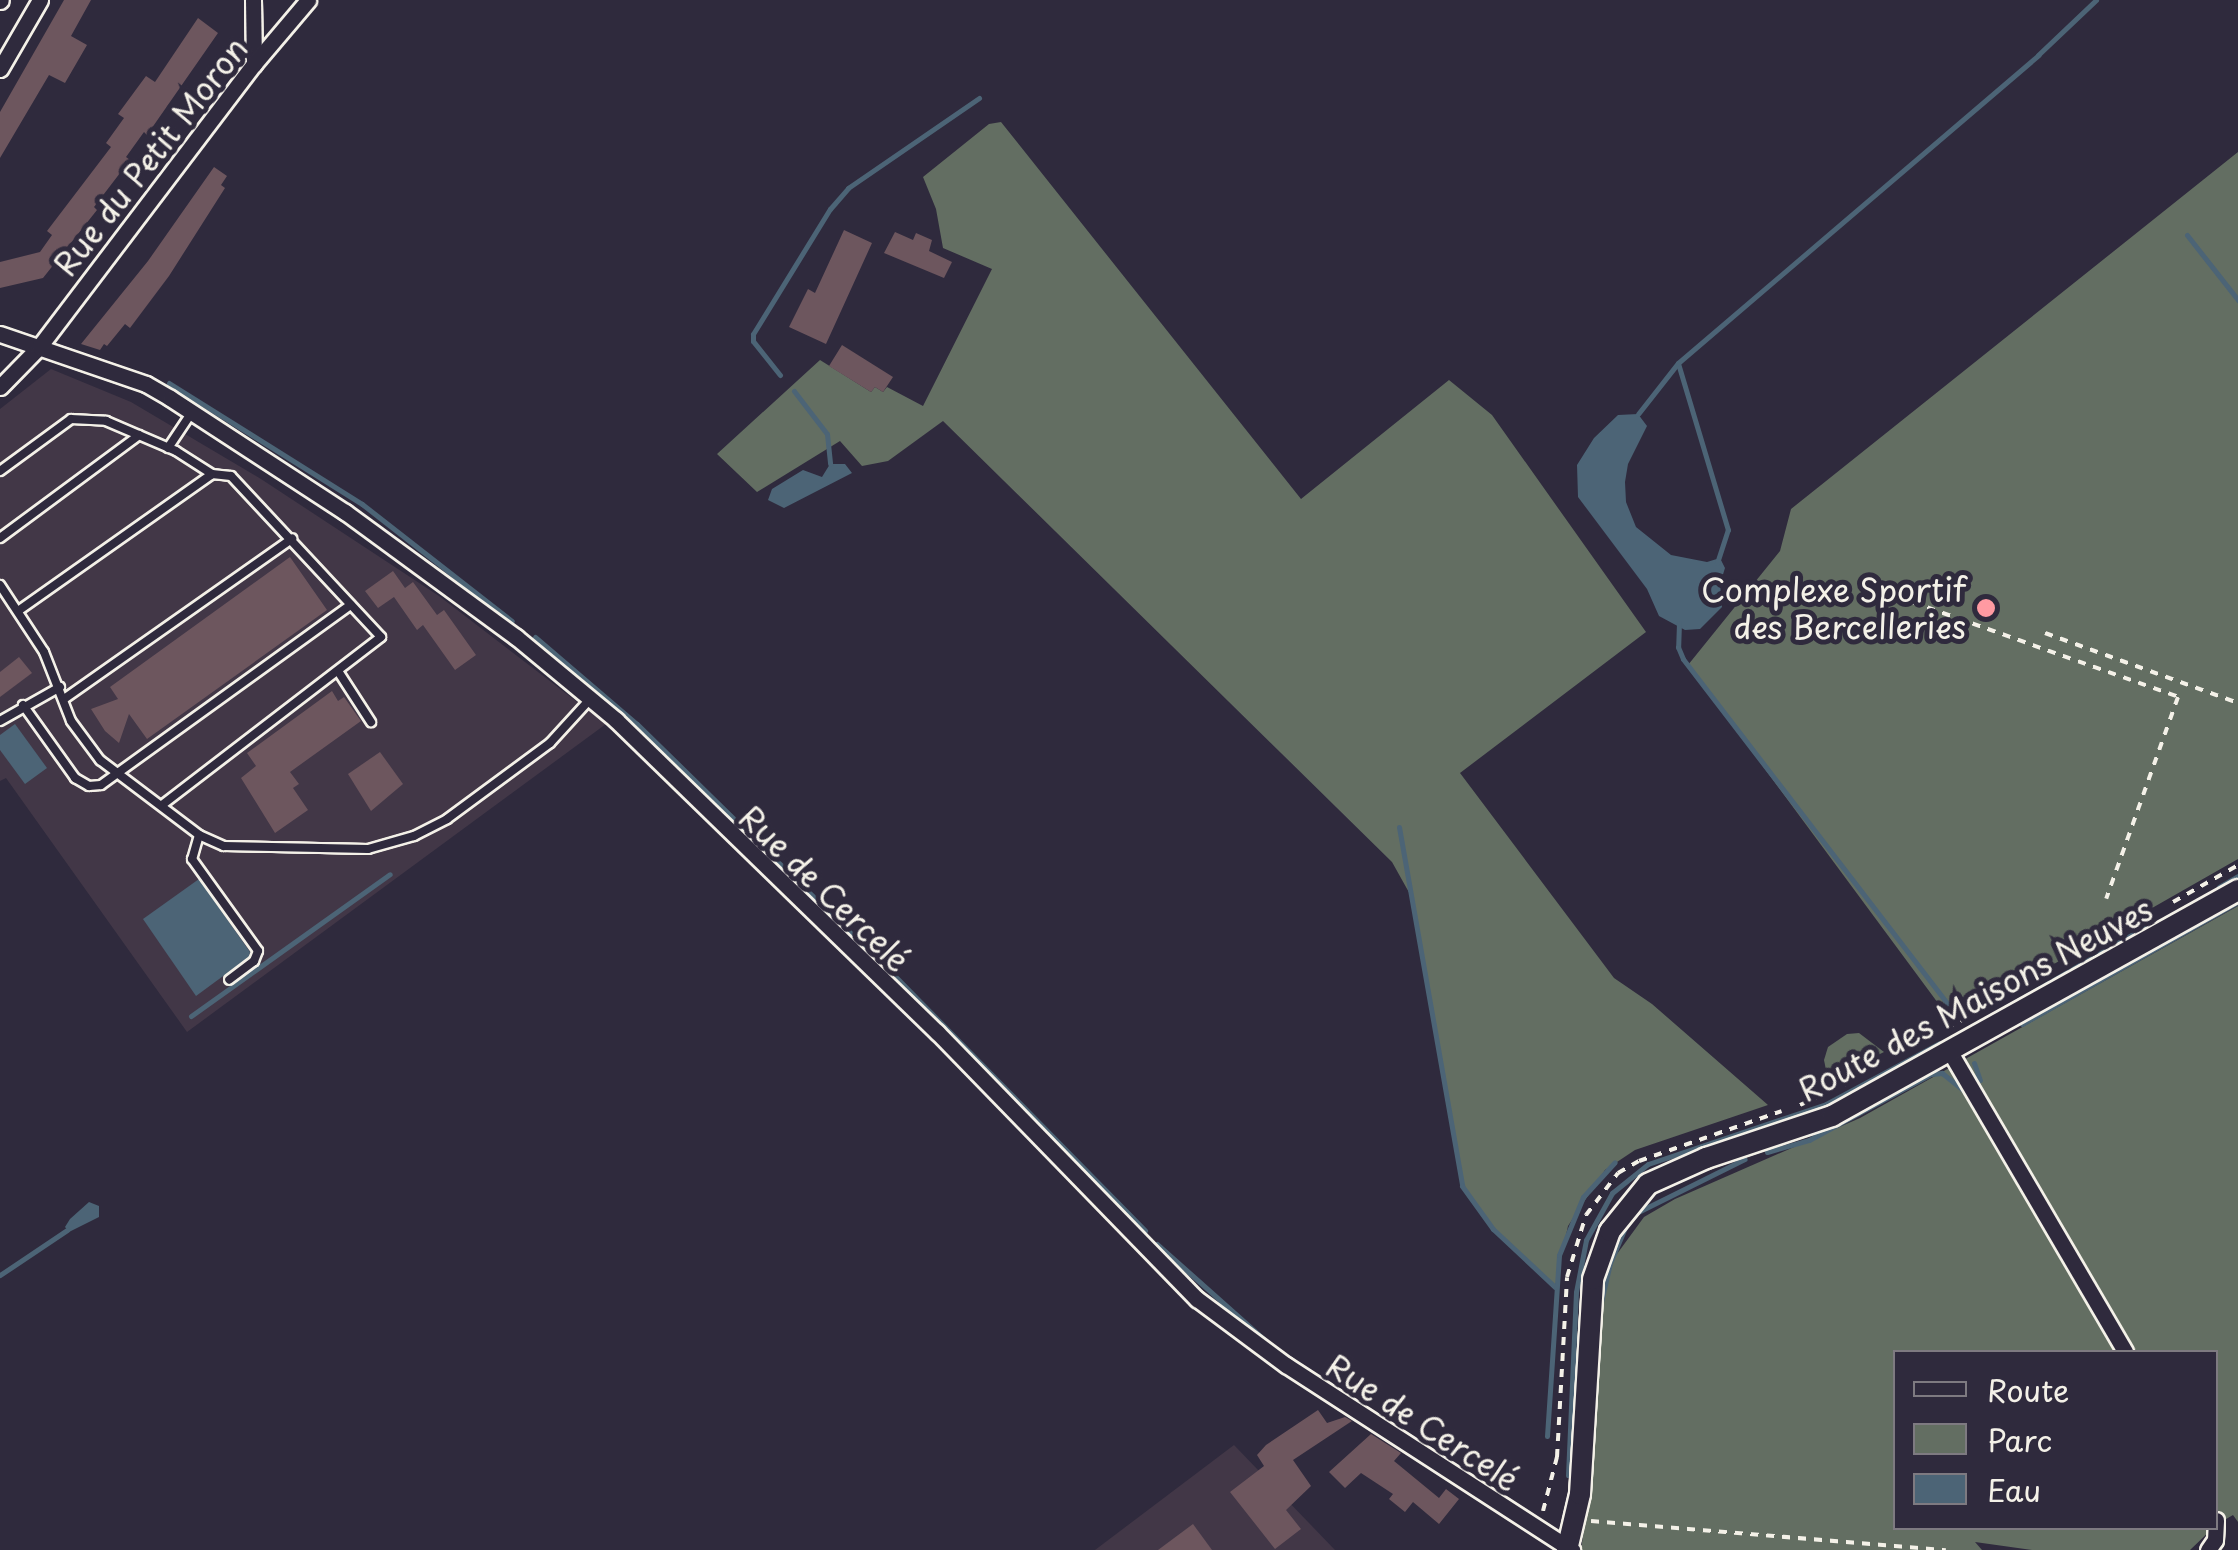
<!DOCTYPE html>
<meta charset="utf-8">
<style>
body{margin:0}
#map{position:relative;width:2238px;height:1550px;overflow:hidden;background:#2f2a3d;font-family:"Playpen Sans",sans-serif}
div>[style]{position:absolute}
.built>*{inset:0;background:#423747}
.green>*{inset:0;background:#636e62}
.water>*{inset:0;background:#4c6476}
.stream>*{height:5px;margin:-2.5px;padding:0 2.5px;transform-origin:2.5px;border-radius:2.5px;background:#4c6476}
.building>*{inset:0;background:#6d565e}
.path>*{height:4px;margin-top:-2px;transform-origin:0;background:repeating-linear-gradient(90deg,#f4f1e8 0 8px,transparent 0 16px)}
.roads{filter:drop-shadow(2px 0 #f4f1e8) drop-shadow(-2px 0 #f4f1e8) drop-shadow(0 2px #f4f1e8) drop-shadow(0 -2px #f4f1e8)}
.service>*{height:8px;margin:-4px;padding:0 4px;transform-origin:4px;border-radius:4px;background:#2f2a3d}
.minor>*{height:15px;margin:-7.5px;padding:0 7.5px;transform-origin:7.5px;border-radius:7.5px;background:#2f2a3d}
.tertiary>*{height:20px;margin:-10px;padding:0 10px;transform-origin:10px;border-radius:10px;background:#2f2a3d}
.dots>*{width:28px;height:28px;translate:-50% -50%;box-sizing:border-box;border:5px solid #2f2a3d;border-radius:50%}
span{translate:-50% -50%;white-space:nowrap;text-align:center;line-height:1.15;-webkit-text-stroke:10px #2f2a3d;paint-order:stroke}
.street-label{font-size:32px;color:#f4f1e8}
.poi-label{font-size:32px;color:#f4f1e8}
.right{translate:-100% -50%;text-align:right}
.legend{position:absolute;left:1893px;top:1350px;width:325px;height:180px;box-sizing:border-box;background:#2f2a3d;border:2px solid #7e7a81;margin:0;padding:12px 18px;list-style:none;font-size:30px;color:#f4f1e8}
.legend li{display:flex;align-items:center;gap:20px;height:50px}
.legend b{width:50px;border:2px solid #7e7a81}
</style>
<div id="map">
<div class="built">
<i style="clip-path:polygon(51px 369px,131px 402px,261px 479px,439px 596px,606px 724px,187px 1032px,6px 778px,0 781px,0 409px)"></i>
<i style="clip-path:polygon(1234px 1445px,1335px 1550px,1095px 1550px)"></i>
</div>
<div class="green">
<i style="clip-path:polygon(1001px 122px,1301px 499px,1449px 380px,1492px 415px,1646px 632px,1460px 773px,1614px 978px,1652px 1004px,1768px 1105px,1635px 1150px,1605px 1170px,1568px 1226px,1555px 1287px,1493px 1229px,1462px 1186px,1411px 896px,1392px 862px,943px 421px,888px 461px,862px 466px,840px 441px,757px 492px,717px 454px,820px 360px,871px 392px,875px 387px,883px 392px,887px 387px,923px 406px,992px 269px,943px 248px,936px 209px,923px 177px,989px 124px)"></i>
<i style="clip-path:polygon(2238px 152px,2238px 859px,1952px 1022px,1688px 665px,1780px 551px,1791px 509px)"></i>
<i style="clip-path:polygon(2238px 906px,2238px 1522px,2233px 1515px,2216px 1525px,2216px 1352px,1896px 1352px,1896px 1528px,2213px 1528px,2190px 1550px,2032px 1550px,1975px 1542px,1982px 1550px,1581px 1550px,1591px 1480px,1590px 1385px,1605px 1286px,1614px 1258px,1644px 1217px,1675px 1199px,1860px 1118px)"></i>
<i style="clip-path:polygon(1859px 1033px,1884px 1052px,1828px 1080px,1824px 1060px,1828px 1047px,1847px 1034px)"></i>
</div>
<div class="water">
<i style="clip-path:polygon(1638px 414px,1647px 426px,1628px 464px,1625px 482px,1626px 502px,1636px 527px,1671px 555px,1707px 562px,1720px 558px,1725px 568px,1720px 584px,1722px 607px,1700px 629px,1685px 630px,1659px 616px,1647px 589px,1578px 497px,1577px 465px,1594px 438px,1618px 415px)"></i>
<i style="clip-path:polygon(830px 464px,845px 464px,852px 473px,784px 508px,768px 500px,772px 489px,803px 470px,822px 477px)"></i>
<i style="clip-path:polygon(15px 724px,47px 768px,25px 784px,0 750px,0 735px)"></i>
<i style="clip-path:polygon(199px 879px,250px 952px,249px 957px,196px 996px,143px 919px)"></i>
<i style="clip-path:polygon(89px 1202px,99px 1206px,99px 1217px,69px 1232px,65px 1227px,70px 1219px)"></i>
</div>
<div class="stream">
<i style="left:2187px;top:235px;width:83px;rotate:51.9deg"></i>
<i style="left:780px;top:375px;width:43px;rotate:-128.5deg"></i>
<i style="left:753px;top:341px;width:7px;rotate:-90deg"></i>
<i style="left:753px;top:334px;width:147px;rotate:-58.4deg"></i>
<i style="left:830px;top:209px;width:28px;rotate:-49deg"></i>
<i style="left:848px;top:188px;width:159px;rotate:-34.5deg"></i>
<i style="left:169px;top:383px;width:228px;rotate:32.1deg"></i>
<i style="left:362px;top:504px;width:190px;rotate:38deg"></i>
<i style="left:794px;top:391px;width:54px;rotate:52.5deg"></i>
<i style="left:827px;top:434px;width:30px;rotate:84deg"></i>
<i style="left:1638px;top:414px;width:65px;rotate:-51.9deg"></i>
<i style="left:1717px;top:563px;width:35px;rotate:-72deg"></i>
<i style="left:1728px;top:530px;width:174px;rotate:-106.7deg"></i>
<i style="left:1678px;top:363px;width:474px;rotate:-40.5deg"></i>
<i style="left:2038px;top:55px;width:80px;rotate:-43.5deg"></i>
<i style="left:1679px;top:623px;width:24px;rotate:92deg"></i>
<i style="left:1678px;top:647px;width:13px;rotate:67deg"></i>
<i style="left:1683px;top:659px;width:445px;rotate:52.5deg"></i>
<i style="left:535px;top:637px;width:134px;rotate:40.5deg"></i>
<i style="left:637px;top:724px;width:330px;rotate:44.4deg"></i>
<i style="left:1399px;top:827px;width:364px;rotate:80deg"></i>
<i style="left:1462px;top:1186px;width:53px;rotate:54.2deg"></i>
<i style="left:1493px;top:1229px;width:85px;rotate:43.1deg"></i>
<i style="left:2219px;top:887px;width:22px;rotate:-30deg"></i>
<i style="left:885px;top:966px;width:371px;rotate:45.5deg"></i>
<i style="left:191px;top:1016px;width:244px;rotate:-35.5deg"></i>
<i style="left:1979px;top:1023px;width:196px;rotate:-30deg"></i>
<i style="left:2022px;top:1024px;width:248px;rotate:-29.5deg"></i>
<i style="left:1974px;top:1063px;width:18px;rotate:71deg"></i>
<i style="left:1767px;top:1152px;width:44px;rotate:-15.9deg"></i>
<i style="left:1809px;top:1140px;width:139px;rotate:-28.4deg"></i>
<i style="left:1931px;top:1074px;width:11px;rotate:-5deg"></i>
<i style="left:1942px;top:1073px;width:28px;rotate:39deg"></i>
<i style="left:1638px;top:1212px;width:119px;rotate:-26.4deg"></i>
<i style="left:1157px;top:1244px;width:146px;rotate:41.7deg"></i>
<i style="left:0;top:1275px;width:81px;rotate:-33.9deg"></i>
<i style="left:1601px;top:1302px;width:40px;rotate:-77deg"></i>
<i style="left:1610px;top:1263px;width:38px;rotate:-67deg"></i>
<i style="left:1547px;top:1436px;width:181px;rotate:-86.2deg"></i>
<i style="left:1559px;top:1255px;width:63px;rotate:-67.5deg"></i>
<i style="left:1583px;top:1197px;width:47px;rotate:-47.6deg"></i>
<i style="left:1568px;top:1475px;width:183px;rotate:-87.5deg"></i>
<i style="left:1576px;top:1292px;width:53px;rotate:-79.1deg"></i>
<i style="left:1586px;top:1240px;width:54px;rotate:-61deg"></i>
<i style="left:1612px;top:1193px;width:46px;rotate:-38.9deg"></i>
<i style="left:1648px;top:1164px;width:188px;rotate:-18.6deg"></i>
<i style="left:1826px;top:1104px;width:129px;rotate:-28.2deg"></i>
</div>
<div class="building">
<i style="clip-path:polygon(64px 0,91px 0,71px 36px,87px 45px,65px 83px,49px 75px,0 158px,0 112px)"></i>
<i style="clip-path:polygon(198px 18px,218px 33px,147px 135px,144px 132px,126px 157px,130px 160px,94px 207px,97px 210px,43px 278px,0 288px,0 262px,40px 252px,52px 235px,47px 231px,111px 147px,106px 143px,124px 118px,118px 114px,146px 76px,155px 82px)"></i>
<i style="clip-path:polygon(214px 167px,227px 176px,221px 185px,225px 188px,169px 276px,130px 328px,125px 324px,107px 346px,104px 344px,100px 350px,81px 344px,148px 261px)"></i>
<i style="clip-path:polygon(844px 230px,872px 243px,826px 344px,789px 327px,808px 289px,815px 293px)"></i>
<i style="clip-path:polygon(895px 232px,913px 240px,916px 233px,932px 240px,929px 251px,952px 262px,944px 278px,884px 253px)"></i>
<i style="clip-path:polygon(842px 345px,893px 377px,883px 392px,875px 387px,871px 392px,829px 366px)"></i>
<i style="clip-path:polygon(290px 557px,327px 610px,147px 739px,129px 714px,119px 743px,105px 731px,91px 709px,118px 699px,110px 687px)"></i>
<i style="clip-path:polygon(393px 571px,405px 588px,413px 582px,437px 615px,444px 610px,476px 655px,455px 670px,423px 625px,417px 630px,394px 597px,378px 608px,365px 591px)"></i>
<i style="clip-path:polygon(19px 657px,32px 673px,0 697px,0 672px)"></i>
<i style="clip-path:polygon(332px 691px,338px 701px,344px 697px,361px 721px,290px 772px,299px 784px,293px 788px,308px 810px,275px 833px,241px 778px,256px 766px,247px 753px)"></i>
<i style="clip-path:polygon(380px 752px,403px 784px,371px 811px,348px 774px)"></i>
<i style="clip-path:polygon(1318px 1410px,1327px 1423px,1345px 1417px,1352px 1421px,1293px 1460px,1311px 1486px,1286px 1510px,1301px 1529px,1275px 1549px,1230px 1492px,1264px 1466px,1257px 1455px,1266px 1445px)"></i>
<i style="clip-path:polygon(1371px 1434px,1401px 1453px,1394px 1461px,1439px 1498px,1446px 1489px,1459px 1499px,1439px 1524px,1413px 1502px,1405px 1512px,1389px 1499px,1393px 1494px,1361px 1473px,1345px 1488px,1329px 1472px)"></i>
<i style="clip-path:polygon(1193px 1524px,1212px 1550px,1158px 1550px)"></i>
</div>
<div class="path">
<i style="left:1867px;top:586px;width:330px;rotate:19.6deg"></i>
<i style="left:2178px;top:697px;width:214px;rotate:109.6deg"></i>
<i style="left:2045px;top:633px;width:205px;rotate:19.9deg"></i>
<i style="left:2173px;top:902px;width:75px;rotate:-29.6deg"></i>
<i style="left:1946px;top:1029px;width:86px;rotate:-29.2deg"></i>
<i style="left:1800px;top:1105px;width:51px;rotate:-24.5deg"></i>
<i style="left:1543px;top:1511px;width:56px;rotate:-75.5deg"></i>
<i style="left:1557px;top:1457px;width:180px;rotate:-86.8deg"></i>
<i style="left:1567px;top:1277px;width:65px;rotate:-73deg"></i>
<i style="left:1586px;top:1215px;width:53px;rotate:-52.7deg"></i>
<i style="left:1618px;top:1173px;width:24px;rotate:-30deg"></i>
<i style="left:1639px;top:1161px;width:151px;rotate:-19.3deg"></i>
<i style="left:1591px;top:1521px;width:356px;rotate:4.7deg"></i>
</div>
<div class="roads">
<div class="service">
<i style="left:168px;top:448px;width:43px;rotate:-56.3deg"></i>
<i style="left:0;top:471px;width:88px;rotate:-36.2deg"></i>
<i style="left:71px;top:419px;width:35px;rotate:3deg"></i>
<i style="left:106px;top:421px;width:76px;rotate:23.2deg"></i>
<i style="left:176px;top:451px;width:43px;rotate:32.6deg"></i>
<i style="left:212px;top:474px;width:19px;rotate:6deg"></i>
<i style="left:231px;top:476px;width:220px;rotate:47deg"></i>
<i style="left:381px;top:637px;width:277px;rotate:142.5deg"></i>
<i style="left:0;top:538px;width:173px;rotate:-36.5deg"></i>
<i style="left:0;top:585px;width:80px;rotate:56.7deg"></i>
<i style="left:44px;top:652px;width:74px;rotate:68.6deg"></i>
<i style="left:71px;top:721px;width:49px;rotate:53.4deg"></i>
<i style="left:100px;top:760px;width:124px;rotate:37.1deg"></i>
<i style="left:199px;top:835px;width:27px;rotate:24deg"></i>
<i style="left:224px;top:846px;width:144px;rotate:1.2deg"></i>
<i style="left:368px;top:849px;width:48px;rotate:-15.8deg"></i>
<i style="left:414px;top:836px;width:37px;rotate:-27deg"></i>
<i style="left:447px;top:819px;width:128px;rotate:-36.4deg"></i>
<i style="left:550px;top:743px;width:62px;rotate:-47.6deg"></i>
<i style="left:18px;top:611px;width:237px;rotate:-35.2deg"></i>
<i style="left:338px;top:671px;width:61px;rotate:57.1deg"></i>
<i style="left:64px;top:699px;width:279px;rotate:-35.1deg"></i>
<i style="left:23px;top:705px;width:90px;rotate:54.5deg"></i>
<i style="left:75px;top:778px;width:16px;rotate:30deg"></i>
<i style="left:89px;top:786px;width:12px;rotate:-5deg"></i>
<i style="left:101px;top:785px;width:308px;rotate:-35.8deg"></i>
<i style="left:0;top:721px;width:69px;rotate:-29.5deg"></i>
<i style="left:199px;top:835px;width:25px;rotate:106deg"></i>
<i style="left:192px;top:859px;width:113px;rotate:54.3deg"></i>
<i style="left:258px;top:951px;width:11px;rotate:112deg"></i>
<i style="left:254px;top:961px;width:31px;rotate:143deg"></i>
</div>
<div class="minor">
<i style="left:253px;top:0;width:64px;rotate:89.1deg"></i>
<i style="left:0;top:1px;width:1px;rotate:-45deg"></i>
<i style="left:0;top:69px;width:80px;rotate:-59.9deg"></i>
<i style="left:0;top:334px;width:154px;rotate:18.9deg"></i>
<i style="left:146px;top:384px;width:28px;rotate:30deg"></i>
<i style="left:170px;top:398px;width:209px;rotate:33.1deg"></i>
<i style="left:345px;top:512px;width:212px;rotate:36.2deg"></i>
<i style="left:516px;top:637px;width:130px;rotate:39.7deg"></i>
<i style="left:616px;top:720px;width:448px;rotate:44.2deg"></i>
<i style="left:937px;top:1032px;width:373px;rotate:45.8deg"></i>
<i style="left:1197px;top:1299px;width:111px;rotate:36.6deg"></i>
<i style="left:1286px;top:1365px;width:341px;rotate:32.9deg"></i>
<i style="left:0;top:387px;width:56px;rotate:-45.7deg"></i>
<i style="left:39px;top:347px;width:355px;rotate:-52.8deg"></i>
<i style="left:254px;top:64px;width:84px;rotate:-49.8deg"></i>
<i style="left:1950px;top:1052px;width:347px;rotate:59.7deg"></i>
<i style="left:2208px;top:1550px;width:12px;rotate:-55deg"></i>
<i style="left:2215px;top:1540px;width:20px;rotate:-87deg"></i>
</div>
<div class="tertiary">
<i style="left:1567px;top:1550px;width:57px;rotate:-76.9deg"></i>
<i style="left:1580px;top:1494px;width:215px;rotate:-86.5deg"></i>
<i style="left:1593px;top:1279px;width:51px;rotate:-70.5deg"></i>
<i style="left:1610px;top:1231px;width:60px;rotate:-51deg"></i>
<i style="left:1648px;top:1184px;width:64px;rotate:-24.1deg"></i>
<i style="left:1706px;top:1158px;width:133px;rotate:-18.4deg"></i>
<i style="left:1832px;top:1116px;width:465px;rotate:-29.1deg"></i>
</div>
</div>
<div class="dots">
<i style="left:1986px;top:608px;background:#ff9aa2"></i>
</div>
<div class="street-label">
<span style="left:150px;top:156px;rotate:-52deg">Rue du Petit Moron</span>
<span style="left:825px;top:888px;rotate:44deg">Rue de Cercelé</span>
<span style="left:1975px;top:999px;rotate:-28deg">Route des Maisons Neuves</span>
<span style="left:1423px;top:1422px;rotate:33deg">Rue de Cercelé</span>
</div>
<div class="poi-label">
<span class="right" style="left:1966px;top:608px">Complexe Sportif<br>des Bercelleries</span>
</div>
<ul class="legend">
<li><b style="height:12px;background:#2f2a3d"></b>Route</li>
<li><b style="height:28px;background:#636e62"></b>Parc</li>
<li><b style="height:28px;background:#4c6476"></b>Eau</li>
</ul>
</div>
